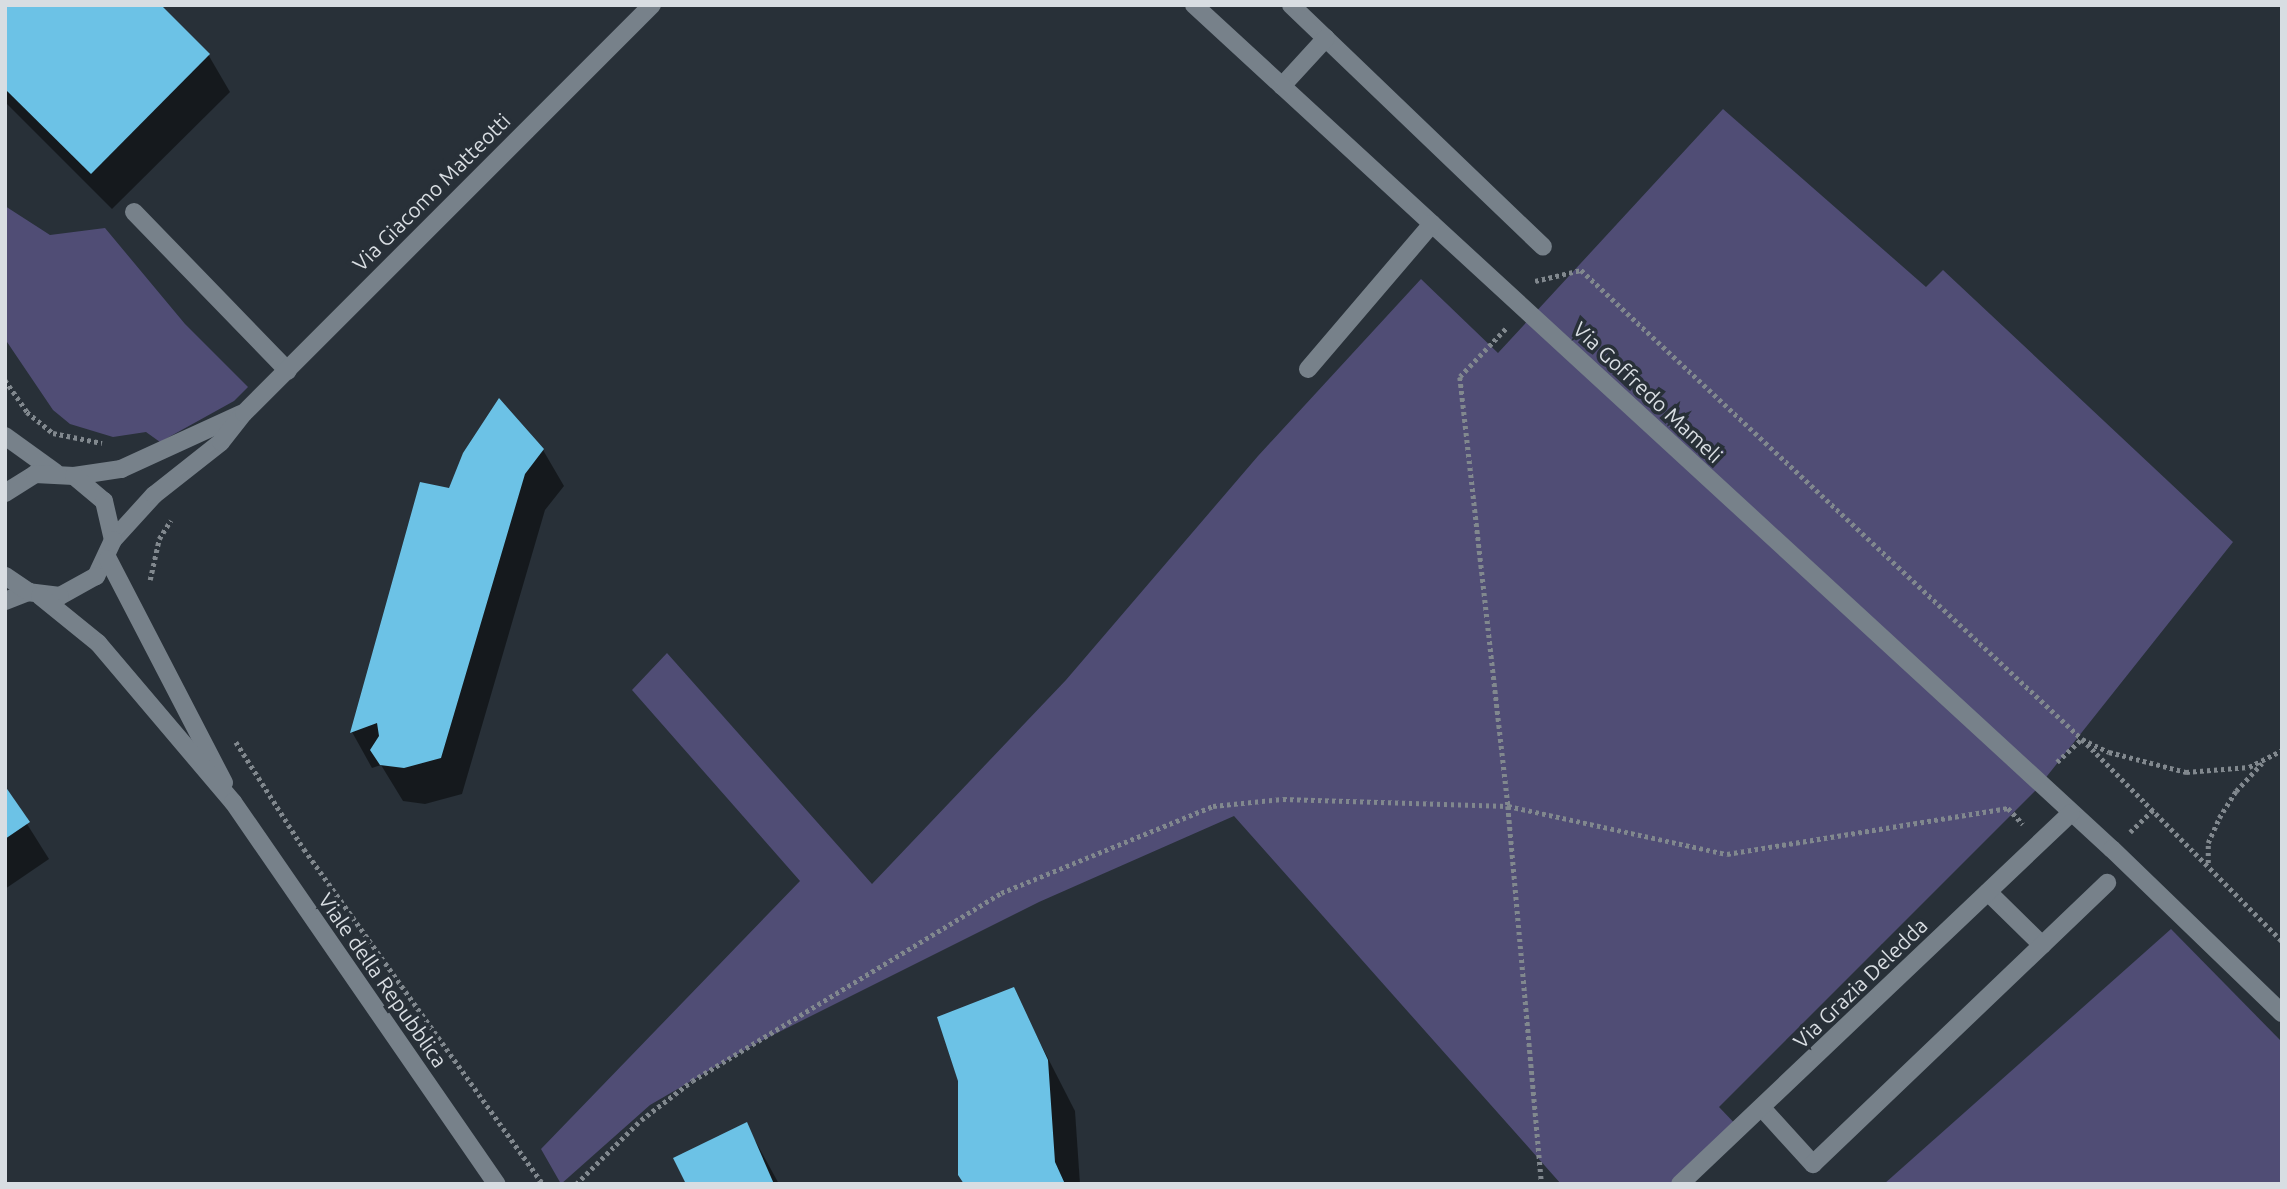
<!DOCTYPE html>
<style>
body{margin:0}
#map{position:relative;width:2287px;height:1189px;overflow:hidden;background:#283038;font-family:Ubuntu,sans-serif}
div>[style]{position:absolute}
.green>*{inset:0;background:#504d75}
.shadow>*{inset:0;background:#0007}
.building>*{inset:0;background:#6cc2e6}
.path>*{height:4.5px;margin-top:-2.25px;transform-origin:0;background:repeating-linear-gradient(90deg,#81888e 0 3.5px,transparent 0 7px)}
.service>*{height:18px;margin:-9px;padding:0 9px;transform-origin:9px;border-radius:9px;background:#77818a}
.minor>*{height:18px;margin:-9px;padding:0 9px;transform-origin:9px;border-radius:9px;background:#77818a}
.tertiary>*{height:18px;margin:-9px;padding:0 9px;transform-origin:9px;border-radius:9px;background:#77818a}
span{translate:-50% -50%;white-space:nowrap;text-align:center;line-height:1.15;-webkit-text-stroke:7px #283038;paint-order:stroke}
.street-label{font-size:21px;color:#d8dde2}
.frame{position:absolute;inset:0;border:7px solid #d8dde2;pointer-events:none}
</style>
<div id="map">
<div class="green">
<i style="clip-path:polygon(1723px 109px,1926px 287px,1943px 270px,2233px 542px,2036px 790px,1719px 1107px,1741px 1130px,1681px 1184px,1561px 1184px,1234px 816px,1039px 902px,755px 1044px,650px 1105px,561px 1184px,541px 1149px,800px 881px,632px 690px,667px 653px,872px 884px,1066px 680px,1258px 456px,1421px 279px,1498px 353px)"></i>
<i style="clip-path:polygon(5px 206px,50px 235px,105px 228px,185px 324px,248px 387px,234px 401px,160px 442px,146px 432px,113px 437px,70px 424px,53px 410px,5px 339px)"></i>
<i style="clip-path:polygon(2171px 929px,2282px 1042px,2282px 1184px,1884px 1184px)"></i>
</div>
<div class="shadow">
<i style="clip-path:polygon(5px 5px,158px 5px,209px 56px,230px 92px,112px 209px,5px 102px)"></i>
<i style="clip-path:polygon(543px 450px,564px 486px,545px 510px,462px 794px,425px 804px,403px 801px,381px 765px,372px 768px,352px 732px,421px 484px,450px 490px)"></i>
<i style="clip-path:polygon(5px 789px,49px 859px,5px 889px)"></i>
<i style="clip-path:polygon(1013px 990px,1075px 1111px,1080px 1184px,966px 1184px)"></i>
<i style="clip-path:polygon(746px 1124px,779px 1184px,688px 1184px)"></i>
</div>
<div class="building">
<i style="clip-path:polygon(5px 5px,161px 5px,210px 54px,91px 174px,5px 89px)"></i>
<i style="clip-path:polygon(499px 398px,544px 449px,525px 474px,441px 758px,404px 768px,380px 765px,370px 750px,379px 736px,377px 723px,350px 733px,420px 482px,449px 488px,463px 453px)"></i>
<i style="clip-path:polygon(5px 786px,30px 822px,5px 839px)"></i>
<i style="clip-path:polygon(1014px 987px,1048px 1060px,1055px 1162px,1065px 1184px,964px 1184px,958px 1175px,958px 1081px,937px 1017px)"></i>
<i style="clip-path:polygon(747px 1122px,774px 1184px,686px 1184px,673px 1158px)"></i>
</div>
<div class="path">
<i style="left:1535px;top:281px;width:47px;rotate:-13.4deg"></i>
<i style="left:1581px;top:270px;width:686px;rotate:43.11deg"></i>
<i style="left:2082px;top:739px;width:284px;rotate:45.3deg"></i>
<i style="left:1506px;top:329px;width:66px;rotate:133.8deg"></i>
<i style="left:1460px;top:377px;width:432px;rotate:83.6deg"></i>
<i style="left:1508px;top:806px;width:380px;rotate:84.9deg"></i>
<i style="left:5px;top:380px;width:39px;rotate:55deg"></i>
<i style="left:27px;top:412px;width:33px;rotate:39deg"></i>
<i style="left:53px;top:433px;width:50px;rotate:11.5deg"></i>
<i style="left:150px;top:580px;width:42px;rotate:-77.6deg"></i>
<i style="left:159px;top:539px;width:22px;rotate:-58deg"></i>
<i style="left:236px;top:742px;width:127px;rotate:57.6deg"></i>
<i style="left:304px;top:849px;width:412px;rotate:54.5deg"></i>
<i style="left:2057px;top:762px;width:34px;rotate:-43deg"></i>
<i style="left:2082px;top:739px;width:30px;rotate:26deg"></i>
<i style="left:2109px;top:752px;width:80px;rotate:14.6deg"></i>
<i style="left:2186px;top:772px;width:63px;rotate:-4.5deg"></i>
<i style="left:2249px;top:767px;width:37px;rotate:-27deg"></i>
<i style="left:2130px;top:832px;width:32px;rotate:-44deg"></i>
<i style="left:2208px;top:863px;width:20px;rotate:-90deg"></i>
<i style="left:2208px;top:843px;width:27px;rotate:-66deg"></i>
<i style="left:2219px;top:818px;width:32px;rotate:-58deg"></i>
<i style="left:2236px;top:791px;width:38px;rotate:-47deg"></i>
<i style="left:576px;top:1184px;width:91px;rotate:-44.6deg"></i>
<i style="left:641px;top:1120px;width:64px;rotate:-37.4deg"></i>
<i style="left:692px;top:1081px;width:362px;rotate:-31.3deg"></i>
<i style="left:1001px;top:893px;width:229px;rotate:-22.3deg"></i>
<i style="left:1213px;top:806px;width:70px;rotate:-5.7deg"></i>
<i style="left:1283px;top:799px;width:225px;rotate:1.8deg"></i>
<i style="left:1508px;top:806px;width:224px;rotate:12.4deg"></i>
<i style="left:1727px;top:854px;width:285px;rotate:-9.3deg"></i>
<i style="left:2008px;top:808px;width:22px;rotate:47deg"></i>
</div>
<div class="service">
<i style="left:1291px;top:5px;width:349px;rotate:43.8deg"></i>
<i style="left:1282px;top:86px;width:65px;rotate:-47.5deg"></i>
<i style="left:134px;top:212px;width:221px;rotate:45.9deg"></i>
<i style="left:1988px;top:892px;width:76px;rotate:44.5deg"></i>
<i style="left:1762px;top:1108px;width:76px;rotate:47.7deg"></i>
<i style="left:1813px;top:1164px;width:407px;rotate:-43.7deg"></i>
</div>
<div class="minor">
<i style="left:1194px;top:5px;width:1247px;rotate:42.6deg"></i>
<i style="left:2112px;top:849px;width:236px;rotate:44deg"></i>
<i style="left:1308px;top:369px;width:191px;rotate:-49.5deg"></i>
<i style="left:74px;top:476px;width:48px;rotate:-8.5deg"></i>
<i style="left:121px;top:469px;width:132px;rotate:-24.6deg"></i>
<i style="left:113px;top:540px;width:61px;rotate:-47.7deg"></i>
<i style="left:154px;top:495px;width:85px;rotate:-38.3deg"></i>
<i style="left:221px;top:442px;width:37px;rotate:-52deg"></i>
<i style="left:244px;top:413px;width:577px;rotate:-45deg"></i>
<i style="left:5px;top:601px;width:26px;rotate:-21deg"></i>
<i style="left:1680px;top:1184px;width:539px;rotate:-43.5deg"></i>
</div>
<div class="tertiary">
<i style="left:5px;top:436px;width:62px;rotate:35.8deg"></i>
<i style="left:5px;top:493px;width:36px;rotate:-32deg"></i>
<i style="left:35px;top:474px;width:39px;rotate:3deg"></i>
<i style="left:74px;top:476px;width:39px;rotate:40deg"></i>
<i style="left:104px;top:501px;width:40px;rotate:77deg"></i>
<i style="left:113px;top:540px;width:40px;rotate:115deg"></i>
<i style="left:96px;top:576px;width:41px;rotate:150.9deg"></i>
<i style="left:60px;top:596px;width:31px;rotate:-173deg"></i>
<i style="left:29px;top:592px;width:29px;rotate:-146deg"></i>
<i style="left:108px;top:559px;width:252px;rotate:62.6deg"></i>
<i style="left:40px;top:596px;width:75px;rotate:39deg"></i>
<i style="left:98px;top:643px;width:209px;rotate:49.7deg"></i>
<i style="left:233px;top:802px;width:464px;rotate:55.4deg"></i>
</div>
<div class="street-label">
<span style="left:431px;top:192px;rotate:-45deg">Via Giacomo Matteotti</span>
<span style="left:1648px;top:392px;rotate:43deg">Via Goffredo Mameli</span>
<span style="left:383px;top:980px;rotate:55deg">Viale della Repubblica</span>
<span style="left:1860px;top:983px;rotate:-44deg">Via Grazia Deledda</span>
</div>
<div class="frame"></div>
</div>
